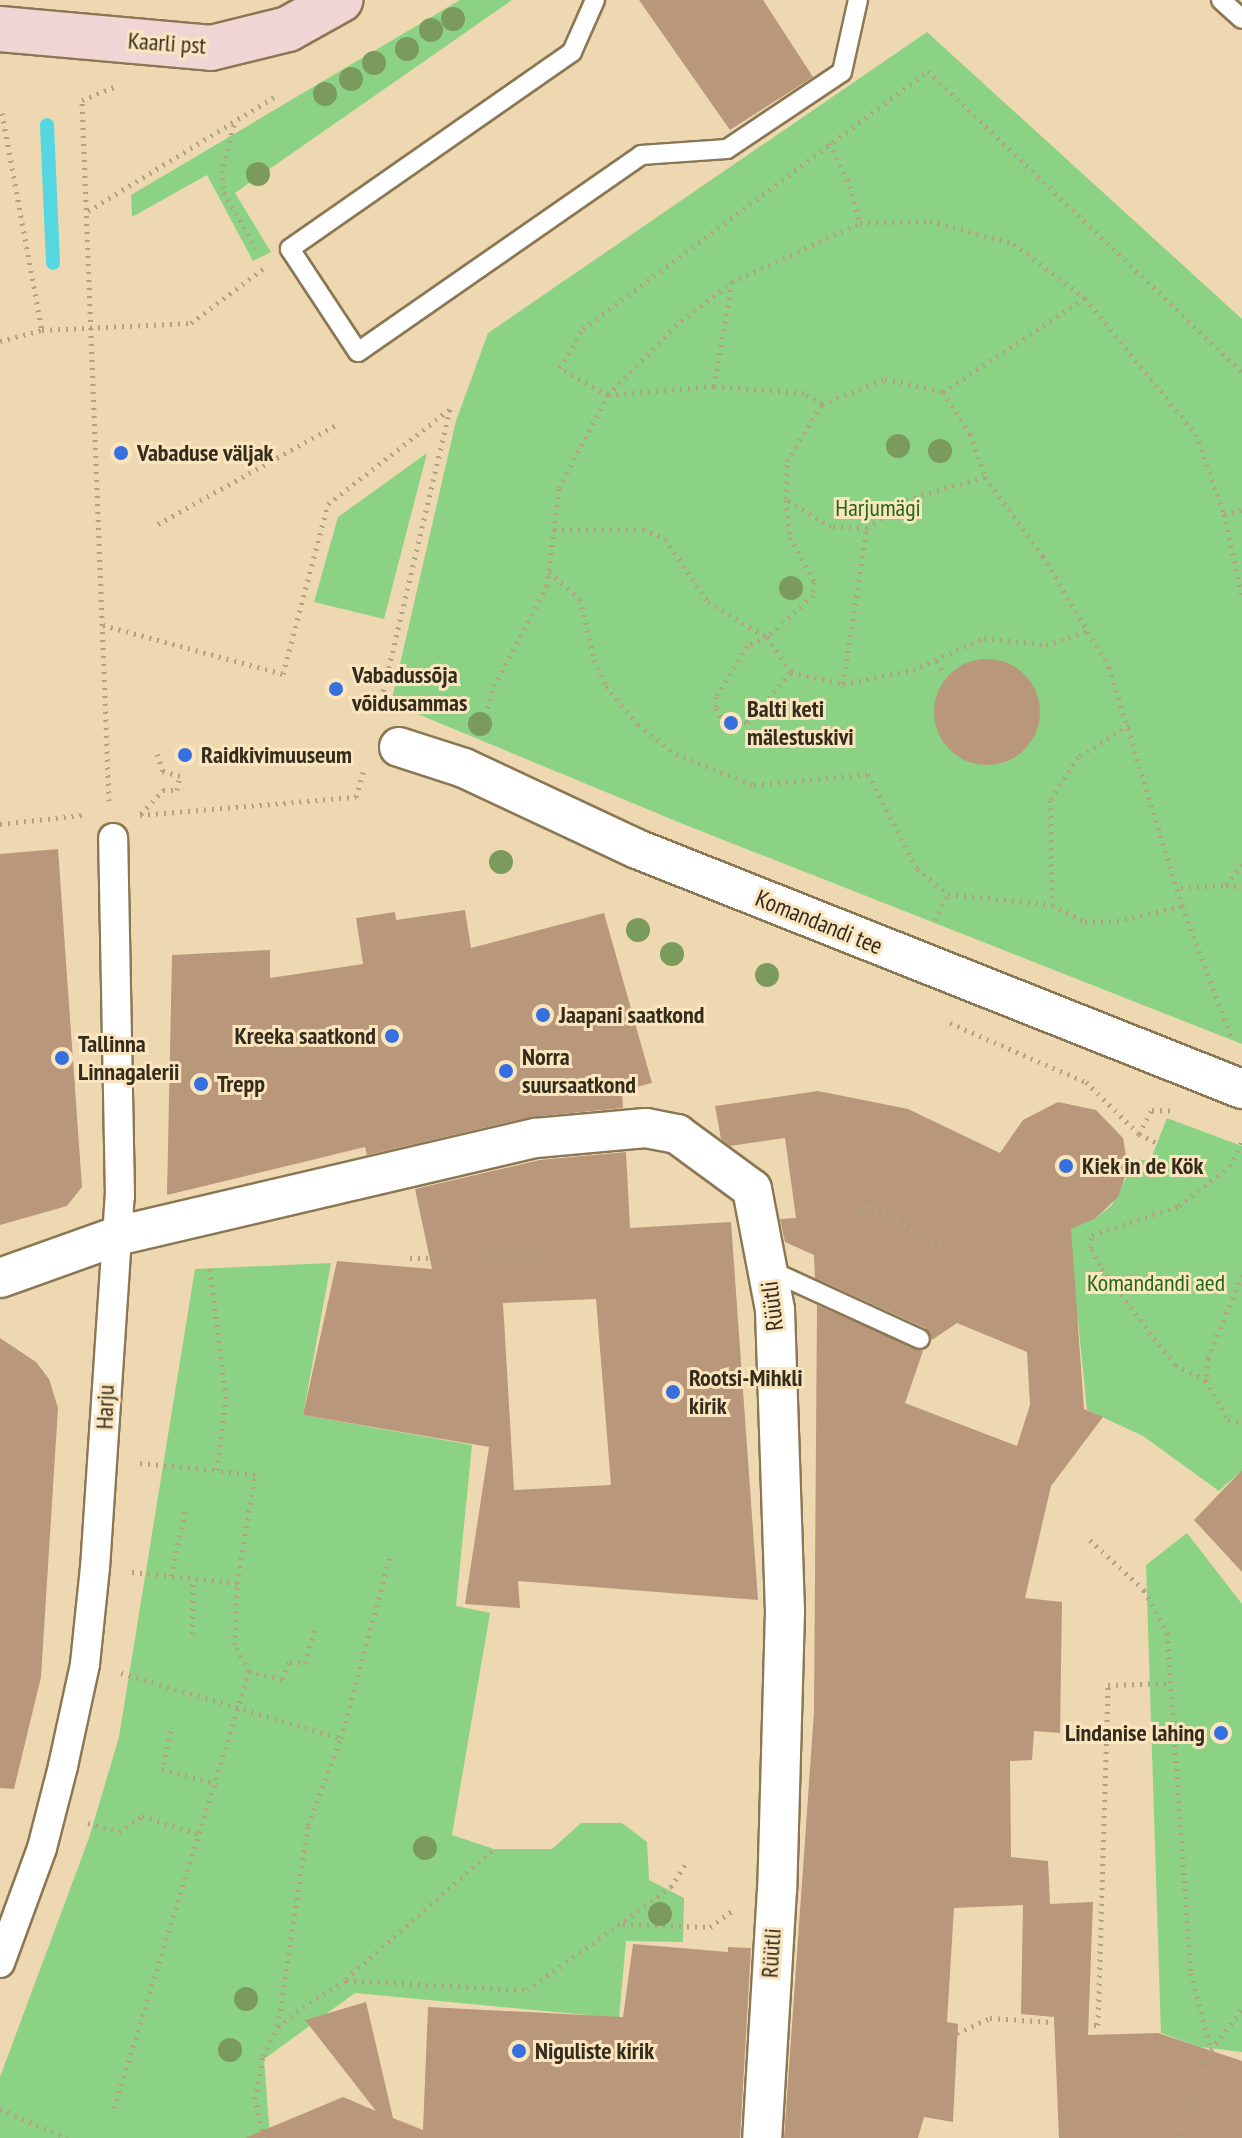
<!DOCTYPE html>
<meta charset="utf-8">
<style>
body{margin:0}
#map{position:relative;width:1242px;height:2138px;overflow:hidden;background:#eed8b1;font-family:"PT Sans Narrow",sans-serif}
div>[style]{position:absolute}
.green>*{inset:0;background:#8cd284}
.stream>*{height:14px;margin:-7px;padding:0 7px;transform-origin:7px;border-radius:7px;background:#55d7e0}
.building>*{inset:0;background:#b9977b}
.round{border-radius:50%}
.path>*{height:5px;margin-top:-2.5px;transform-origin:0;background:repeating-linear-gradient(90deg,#b3a282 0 2px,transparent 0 8px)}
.roads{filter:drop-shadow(2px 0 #8b7753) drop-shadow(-2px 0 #8b7753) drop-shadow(0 2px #8b7753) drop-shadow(0 -2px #8b7753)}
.service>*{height:18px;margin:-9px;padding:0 9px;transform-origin:9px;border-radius:9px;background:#fff}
.pedestrian>*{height:28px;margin:-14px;padding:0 14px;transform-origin:14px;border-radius:14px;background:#fff}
.minor>*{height:38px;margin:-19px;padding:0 19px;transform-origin:19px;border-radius:19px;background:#fff}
.secondary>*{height:44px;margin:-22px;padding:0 22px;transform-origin:22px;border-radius:22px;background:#efd6d5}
.trees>*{width:24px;height:24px;margin:-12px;border-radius:50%;background:#7b9b5c}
.dots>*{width:22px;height:22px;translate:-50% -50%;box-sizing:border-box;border:4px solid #fbe5be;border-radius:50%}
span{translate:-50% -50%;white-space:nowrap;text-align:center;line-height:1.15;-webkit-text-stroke:6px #fbe5be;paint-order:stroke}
.street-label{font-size:24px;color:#332b1c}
.poi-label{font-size:24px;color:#332b1c;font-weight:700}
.left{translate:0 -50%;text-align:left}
.right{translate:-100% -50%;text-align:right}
.park-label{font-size:24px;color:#1d6916}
</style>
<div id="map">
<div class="green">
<i style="clip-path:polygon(460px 0,512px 0,235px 193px,271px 252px,253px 261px,207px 175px,132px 217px,131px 195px)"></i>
<i style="clip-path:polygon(927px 32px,1242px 319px,1242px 1044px,683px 824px,391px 703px,456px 421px,488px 333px)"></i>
<i style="clip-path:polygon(427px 453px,384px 619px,314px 602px,338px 517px)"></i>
<i style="clip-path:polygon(1167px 1118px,1242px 1146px,1242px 1470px,1219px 1491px,1143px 1436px,1087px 1410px,1078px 1321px,1069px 1313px,1066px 1226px,1096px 1218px,1112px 1205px,1126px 1178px,1128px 1158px,1150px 1161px)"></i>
<i style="clip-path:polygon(331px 1263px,303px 1415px,472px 1445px,456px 1606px,490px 1613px,452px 1835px,494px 1849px,552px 1849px,581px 1823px,622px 1823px,647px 1842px,649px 1880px,684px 1898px,683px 1942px,626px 1941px,619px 2018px,355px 1993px,264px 2059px,270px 2138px,0 2138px,0 2077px,89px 1838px,119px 1737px,195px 1269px)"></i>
<i style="clip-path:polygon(1187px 1533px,1242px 1604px,1242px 2052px,1200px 2047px,1161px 2033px,1146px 1565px)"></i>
</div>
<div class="stream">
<i style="left:47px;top:125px;width:138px;rotate:87.5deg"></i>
</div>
<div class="building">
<i style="clip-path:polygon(639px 0,763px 0,813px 77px,730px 130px)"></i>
<i class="round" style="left:934px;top:659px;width:106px;height:106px"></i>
<i style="clip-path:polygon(58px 849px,82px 1187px,67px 1206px,0 1225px,0 854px)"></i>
<i style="clip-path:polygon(465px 910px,471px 948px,604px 913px,652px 1083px,622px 1091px,623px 1108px,531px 1117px,367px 1155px,365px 1147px,167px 1195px,172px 955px,270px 950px,270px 978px,363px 964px,356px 918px,395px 912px,396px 920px)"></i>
<i style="clip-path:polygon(818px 1091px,908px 1109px,1000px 1153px,1023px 1120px,1058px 1102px,1096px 1110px,1123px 1138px,1128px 1168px,1118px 1197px,1096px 1218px,1071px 1229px,1084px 1409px,1103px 1417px,1051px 1486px,1025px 1598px,1062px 1602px,1060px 1733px,1034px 1731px,1032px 1760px,1010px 1761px,1011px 1857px,1048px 1861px,1050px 1904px,1093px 1902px,1088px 2035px,1158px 2033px,1242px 2061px,1242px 2138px,1059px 2138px,1054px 2017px,1021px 2014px,1023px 1905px,954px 1908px,947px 2022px,958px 2024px,953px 2122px,924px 2117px,918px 2138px,784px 2138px,814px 1712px,817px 1305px,923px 1351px,905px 1403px,1017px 1446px,1030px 1405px,1027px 1352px,957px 1323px,932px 1340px,925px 1328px,815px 1278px,814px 1255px,785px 1242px,780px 1219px,796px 1218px,785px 1138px,730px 1146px,721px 1139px,715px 1106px)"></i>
<i style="clip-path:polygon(evenodd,626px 1152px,630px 1228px,731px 1222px,758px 1600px,518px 1581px,520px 1608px,465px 1604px,489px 1447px,303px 1415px,337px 1261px,432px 1269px,415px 1189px,540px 1160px,626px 1152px,596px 1299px,611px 1485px,514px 1490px,503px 1303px,596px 1299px)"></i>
<i style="clip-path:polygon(0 1338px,36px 1362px,49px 1379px,58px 1408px,41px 1677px,14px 1789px,0 1788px)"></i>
<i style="clip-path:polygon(1242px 1470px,1242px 1572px,1194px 1520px)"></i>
<i style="clip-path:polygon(633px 1944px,728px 1952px,728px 1947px,751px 1948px,740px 2138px,245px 2138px,343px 2097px,376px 2111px,305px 2020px,366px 2002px,393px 2118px,423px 2130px,428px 2007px,623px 2017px)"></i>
</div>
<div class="path">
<i style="left:2px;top:113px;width:221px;rotate:79.6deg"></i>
<i style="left:234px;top:125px;width:47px;rotate:104.9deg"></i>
<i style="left:222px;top:170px;width:22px;rotate:85deg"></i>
<i style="left:224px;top:192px;width:65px;rotate:60.7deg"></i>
<i style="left:829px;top:143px;width:48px;rotate:64deg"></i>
<i style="left:850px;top:186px;width:38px;rotate:75deg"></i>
<i style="left:860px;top:223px;width:70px;rotate:-1.6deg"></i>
<i style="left:930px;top:221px;width:87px;rotate:15.3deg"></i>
<i style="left:1014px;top:244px;width:89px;rotate:37.3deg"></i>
<i style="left:1085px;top:298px;width:176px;rotate:50.8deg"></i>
<i style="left:1196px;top:434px;width:85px;rotate:70.7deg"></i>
<i style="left:1224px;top:514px;width:84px;rotate:77.6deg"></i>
<i style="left:88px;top:211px;width:220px;rotate:-31.5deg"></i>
<i style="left:0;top:341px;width:43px;rotate:-14.7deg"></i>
<i style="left:42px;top:330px;width:149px;rotate:-2.7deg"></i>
<i style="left:191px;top:323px;width:90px;rotate:-36.9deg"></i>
<i style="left:714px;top:386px;width:106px;rotate:-80.2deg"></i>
<i style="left:943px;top:392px;width:170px;rotate:-33.5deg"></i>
<i style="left:822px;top:404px;width:21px;rotate:-149deg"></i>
<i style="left:804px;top:393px;width:90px;rotate:-175.6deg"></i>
<i style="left:714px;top:386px;width:106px;rotate:175.1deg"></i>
<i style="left:608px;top:395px;width:96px;rotate:-45.8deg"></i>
<i style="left:675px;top:326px;width:72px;rotate:-37.7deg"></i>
<i style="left:732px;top:282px;width:141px;rotate:-24.7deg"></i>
<i style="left:985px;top:477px;width:81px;rotate:164.2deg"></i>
<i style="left:907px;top:499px;width:49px;rotate:144.1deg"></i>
<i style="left:867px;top:528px;width:36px;rotate:-178deg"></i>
<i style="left:831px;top:527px;width:53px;rotate:-148.1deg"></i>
<i style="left:786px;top:499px;width:38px;rotate:-88deg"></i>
<i style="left:787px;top:461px;width:67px;rotate:-58.4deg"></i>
<i style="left:822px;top:404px;width:68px;rotate:-21.6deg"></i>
<i style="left:885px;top:379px;width:59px;rotate:12.6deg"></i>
<i style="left:943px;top:392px;width:50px;rotate:57.3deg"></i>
<i style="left:970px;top:434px;width:46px;rotate:70.8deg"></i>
<i style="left:985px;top:477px;width:98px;rotate:53.7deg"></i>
<i style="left:1043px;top:556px;width:129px;rotate:59.3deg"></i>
<i style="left:1109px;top:667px;width:250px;rotate:73deg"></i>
<i style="left:1182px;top:906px;width:142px;rotate:69.4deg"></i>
<i style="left:786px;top:500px;width:37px;rotate:84deg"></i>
<i style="left:790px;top:537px;width:51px;rotate:61.9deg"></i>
<i style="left:814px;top:582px;width:13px;rotate:94deg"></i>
<i style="left:813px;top:595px;width:62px;rotate:137.6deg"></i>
<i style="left:767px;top:637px;width:22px;rotate:156deg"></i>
<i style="left:747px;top:646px;width:60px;rotate:121.3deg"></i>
<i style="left:716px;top:697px;width:11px;rotate:90deg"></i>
<i style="left:716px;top:708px;width:10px;rotate:61deg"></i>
<i style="left:721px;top:717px;width:28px;rotate:13deg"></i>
<i style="left:748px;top:723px;width:67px;rotate:-49.9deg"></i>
<i style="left:1224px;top:514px;width:18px;rotate:-13deg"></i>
<i style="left:158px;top:524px;width:206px;rotate:-29.1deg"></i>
<i style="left:554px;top:530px;width:89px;rotate:-0.6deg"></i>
<i style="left:643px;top:529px;width:24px;rotate:24deg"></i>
<i style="left:665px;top:539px;width:76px;rotate:55.7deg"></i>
<i style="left:708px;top:602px;width:69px;rotate:30.7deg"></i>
<i style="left:767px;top:637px;width:42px;rotate:55.6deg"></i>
<i style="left:791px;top:672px;width:53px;rotate:13deg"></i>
<i style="left:843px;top:684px;width:71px;rotate:-11.3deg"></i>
<i style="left:913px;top:670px;width:78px;rotate:-24.3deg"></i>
<i style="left:984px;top:638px;width:62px;rotate:6.4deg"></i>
<i style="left:1046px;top:645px;width:46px;rotate:-18.8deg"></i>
<i style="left:549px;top:572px;width:41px;rotate:41.1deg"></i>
<i style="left:580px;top:599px;width:63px;rotate:77.1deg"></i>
<i style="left:594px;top:660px;width:29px;rotate:65deg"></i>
<i style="left:606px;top:686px;width:50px;rotate:50.6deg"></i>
<i style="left:638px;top:725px;width:48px;rotate:37.3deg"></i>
<i style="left:676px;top:754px;width:84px;rotate:21.7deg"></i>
<i style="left:754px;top:785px;width:115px;rotate:-5.5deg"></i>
<i style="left:868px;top:774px;width:107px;rotate:62.7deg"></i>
<i style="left:917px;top:869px;width:40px;rotate:39deg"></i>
<i style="left:103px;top:625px;width:187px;rotate:15.2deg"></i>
<i style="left:283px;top:674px;width:176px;rotate:-75.2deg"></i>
<i style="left:328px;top:504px;width:155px;rotate:-37.9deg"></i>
<i style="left:450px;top:409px;width:308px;rotate:103.3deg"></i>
<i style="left:937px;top:661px;width:16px;rotate:63deg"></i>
<i style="left:843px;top:684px;width:158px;rotate:-81.3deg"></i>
<i style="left:1129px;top:725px;width:60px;rotate:147.9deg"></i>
<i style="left:1078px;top:757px;width:51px;rotate:123.1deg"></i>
<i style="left:1050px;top:800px;width:105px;rotate:88.9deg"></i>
<i style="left:1052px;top:905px;width:37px;rotate:27deg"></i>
<i style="left:1085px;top:922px;width:32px;rotate:-2deg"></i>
<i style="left:1117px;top:921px;width:67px;rotate:-13deg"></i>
<i style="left:481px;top:731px;width:47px;rotate:-73.9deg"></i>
<i style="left:494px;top:686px;width:113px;rotate:-62.1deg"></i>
<i style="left:547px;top:586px;width:99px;rotate:-83deg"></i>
<i style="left:559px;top:488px;width:105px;rotate:-62.2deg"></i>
<i style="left:608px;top:395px;width:55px;rotate:-150.6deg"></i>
<i style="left:560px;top:368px;width:45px;rotate:-59.5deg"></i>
<i style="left:583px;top:329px;width:431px;rotate:-36.8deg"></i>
<i style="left:928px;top:71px;width:435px;rotate:43.8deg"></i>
<i style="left:109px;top:801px;width:702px;rotate:-92.21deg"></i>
<i style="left:82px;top:100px;width:37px;rotate:-22deg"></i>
<i style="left:141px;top:814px;width:33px;rotate:-47deg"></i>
<i style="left:163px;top:790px;width:14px"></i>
<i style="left:177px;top:790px;width:14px;rotate:-78deg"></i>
<i style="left:180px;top:776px;width:18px;rotate:-164deg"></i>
<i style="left:163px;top:771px;width:18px;rotate:-109deg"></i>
<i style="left:140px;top:815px;width:217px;rotate:-4.8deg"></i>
<i style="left:356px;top:797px;width:29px;rotate:-74deg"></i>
<i style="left:0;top:824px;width:83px;rotate:-6.2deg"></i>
<i style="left:1242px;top:864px;width:26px;rotate:127deg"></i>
<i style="left:1226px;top:885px;width:16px;rotate:7deg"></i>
<i style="left:1181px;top:888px;width:45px;rotate:-3.8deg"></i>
<i style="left:935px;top:920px;width:29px;rotate:-63deg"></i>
<i style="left:948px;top:894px;width:105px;rotate:6deg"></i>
<i style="left:950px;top:1023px;width:148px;rotate:23.5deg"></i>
<i style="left:1086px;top:1082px;width:74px;rotate:44.5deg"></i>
<i style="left:1139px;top:1134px;width:20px;rotate:27deg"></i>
<i style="left:1139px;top:1134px;width:27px;rotate:-62deg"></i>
<i style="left:1152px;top:1110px;width:23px;rotate:2deg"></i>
<i style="left:857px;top:1220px;width:19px;rotate:-51deg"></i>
<i style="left:869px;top:1205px;width:92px;rotate:29.4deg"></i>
<i style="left:410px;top:1258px;width:138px;rotate:-1.2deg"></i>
<i style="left:1242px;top:1275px;width:90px;rotate:112.3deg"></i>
<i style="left:1208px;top:1358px;width:22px;rotate:95deg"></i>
<i style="left:1206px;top:1380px;width:46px;rotate:61.2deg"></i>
<i style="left:1228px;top:1420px;width:14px;rotate:12deg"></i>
<i style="left:1206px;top:1380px;width:34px;rotate:-154deg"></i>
<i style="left:1175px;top:1365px;width:39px;rotate:-128deg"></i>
<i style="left:1151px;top:1334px;width:86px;rotate:-126.5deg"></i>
<i style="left:1100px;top:1265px;width:19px;rotate:-118deg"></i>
<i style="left:1091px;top:1248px;width:13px;rotate:-86deg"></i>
<i style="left:1092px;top:1235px;width:92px;rotate:-18.4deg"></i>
<i style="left:1179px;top:1206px;width:65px;rotate:-38.1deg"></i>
<i style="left:1230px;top:1166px;width:28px;rotate:-64deg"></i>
<i style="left:140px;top:1463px;width:77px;rotate:5.2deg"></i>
<i style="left:1090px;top:1540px;width:74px;rotate:42.8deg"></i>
<i style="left:1144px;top:1590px;width:49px;rotate:61.9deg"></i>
<i style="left:1167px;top:1633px;width:341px;rotate:86deg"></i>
<i style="left:1191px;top:1973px;width:80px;rotate:75.4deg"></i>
<i style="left:132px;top:1572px;width:106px;rotate:6deg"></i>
<i style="left:171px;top:1576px;width:66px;rotate:-77.8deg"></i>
<i style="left:192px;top:1634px;width:56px;rotate:-89deg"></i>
<i style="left:249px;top:1671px;width:34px;rotate:14deg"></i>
<i style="left:282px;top:1679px;width:20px;rotate:-66deg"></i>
<i style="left:290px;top:1661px;width:15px;rotate:8deg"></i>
<i style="left:305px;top:1663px;width:36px;rotate:-74deg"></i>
<i style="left:121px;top:1673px;width:229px;rotate:16.5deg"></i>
<i style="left:171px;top:1731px;width:39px;rotate:103deg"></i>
<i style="left:162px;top:1769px;width:57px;rotate:15.3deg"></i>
<i style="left:88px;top:1823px;width:32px;rotate:16deg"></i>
<i style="left:119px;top:1832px;width:28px;rotate:-35deg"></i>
<i style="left:142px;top:1816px;width:62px;rotate:17.9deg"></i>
<i style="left:623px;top:1924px;width:87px;rotate:2deg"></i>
<i style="left:710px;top:1927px;width:27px;rotate:-36deg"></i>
<i style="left:346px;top:1979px;width:197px;rotate:-41.3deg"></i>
<i style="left:278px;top:2026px;width:203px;rotate:-81.5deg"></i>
<i style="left:308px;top:1825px;width:93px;rotate:-69.2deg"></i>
<i style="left:341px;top:1738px;width:192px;rotate:-74.9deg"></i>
<i style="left:938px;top:2030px;width:19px;rotate:9deg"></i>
<i style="left:957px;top:2033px;width:36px;rotate:-24deg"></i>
<i style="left:990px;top:2018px;width:108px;rotate:3.7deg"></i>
<i style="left:1098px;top:2025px;width:340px;rotate:-88.3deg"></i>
<i style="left:1108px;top:1685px;width:63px;rotate:-1.8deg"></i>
<i style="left:114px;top:2108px;width:457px;rotate:-72.8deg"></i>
<i style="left:249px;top:1671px;width:30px;rotate:-118deg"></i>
<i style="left:235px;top:1645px;width:62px;rotate:-88.2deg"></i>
<i style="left:237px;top:1583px;width:109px;rotate:-80.5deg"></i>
<i style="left:255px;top:1475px;width:38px;rotate:-173deg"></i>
<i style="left:217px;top:1470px;width:73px;rotate:-82.9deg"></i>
<i style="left:226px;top:1398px;width:135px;rotate:-97.2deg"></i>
<i style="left:0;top:2109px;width:73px;rotate:23.4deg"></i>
<i style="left:264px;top:2138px;width:40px;rotate:-103deg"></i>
<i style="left:255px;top:2099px;width:44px;rotate:-79.5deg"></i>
<i style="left:263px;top:2056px;width:33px;rotate:-63deg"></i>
<i style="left:278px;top:2027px;width:32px;rotate:-39deg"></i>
<i style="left:303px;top:2007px;width:51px;rotate:-32.1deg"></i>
<i style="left:346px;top:1980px;width:181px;rotate:3.2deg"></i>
<i style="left:527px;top:1990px;width:177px;rotate:-35.6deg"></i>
<i style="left:671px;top:1887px;width:32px;rotate:-58deg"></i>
<i style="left:1179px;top:2138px;width:94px;rotate:-70deg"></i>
<i style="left:1211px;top:2050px;width:51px;rotate:-52.9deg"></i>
</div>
<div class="roads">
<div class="service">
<i style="left:595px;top:0;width:57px;rotate:113.9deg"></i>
<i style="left:572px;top:52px;width:344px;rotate:145.1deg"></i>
<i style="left:290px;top:249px;width:123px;rotate:56.6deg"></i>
<i style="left:358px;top:352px;width:345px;rotate:-34.8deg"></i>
<i style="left:641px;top:155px;width:86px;rotate:-4deg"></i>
<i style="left:727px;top:149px;width:138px;rotate:-33.8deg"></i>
<i style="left:842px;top:72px;width:74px;rotate:-77.5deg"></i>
<i style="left:1221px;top:0;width:28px;rotate:42deg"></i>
<i style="left:767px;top:1269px;width:168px;rotate:24.6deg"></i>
</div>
<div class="pedestrian">
<i style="left:0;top:1963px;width:122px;rotate:-69.9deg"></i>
<i style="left:42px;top:1848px;width:85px;rotate:-75.6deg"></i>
<i style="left:63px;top:1766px;width:104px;rotate:-77.8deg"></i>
<i style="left:85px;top:1664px;width:97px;rotate:-84.1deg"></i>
<i style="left:95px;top:1568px;width:373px;rotate:-86.2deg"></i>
<i style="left:120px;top:1196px;width:358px;rotate:-91.1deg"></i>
</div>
<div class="minor">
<i style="left:399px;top:747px;width:68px;rotate:17.9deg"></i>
<i style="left:464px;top:768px;width:191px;rotate:25.1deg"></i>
<i style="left:637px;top:849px;width:651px;rotate:21.64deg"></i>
<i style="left:0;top:1278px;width:124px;rotate:-19.7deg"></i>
<i style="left:117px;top:1236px;width:430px;rotate:-13.2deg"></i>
<i style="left:536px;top:1138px;width:110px;rotate:-5.2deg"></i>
<i style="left:646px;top:1128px;width:32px;rotate:11deg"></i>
<i style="left:677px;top:1134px;width:93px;rotate:36.3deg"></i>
<i style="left:752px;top:1189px;width:123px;rotate:79.2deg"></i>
<i style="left:775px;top:1310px;width:301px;rotate:88.1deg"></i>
<i style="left:785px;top:1611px;width:278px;rotate:91.6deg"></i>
<i style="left:777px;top:1889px;width:249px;rotate:93.4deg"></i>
</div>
<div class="secondary">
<i style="left:0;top:29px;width:212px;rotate:5.1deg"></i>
<i style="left:211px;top:48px;width:79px;rotate:-13.9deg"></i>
<i style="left:288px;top:29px;width:60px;rotate:-29.1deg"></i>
</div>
</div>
<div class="trees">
<i style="left:453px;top:19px"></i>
<i style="left:431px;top:30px"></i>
<i style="left:407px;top:49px"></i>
<i style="left:374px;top:63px"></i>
<i style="left:351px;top:79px"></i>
<i style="left:325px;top:94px"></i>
<i style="left:258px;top:174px"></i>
<i style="left:898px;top:446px"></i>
<i style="left:940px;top:451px"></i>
<i style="left:791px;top:588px"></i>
<i style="left:480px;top:724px"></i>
<i style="left:501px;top:862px"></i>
<i style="left:638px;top:930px"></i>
<i style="left:672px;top:954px"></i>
<i style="left:767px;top:975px"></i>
<i style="left:425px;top:1848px"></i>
<i style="left:660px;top:1914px"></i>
<i style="left:246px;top:1999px"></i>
<i style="left:230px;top:2050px"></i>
</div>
<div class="dots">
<i style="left:121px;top:453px;background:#366fde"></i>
<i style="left:336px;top:689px;background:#366fde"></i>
<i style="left:731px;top:723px;background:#366fde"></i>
<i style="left:185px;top:755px;background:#366fde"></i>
<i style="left:543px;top:1015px;background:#366fde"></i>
<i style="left:392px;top:1036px;background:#366fde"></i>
<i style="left:62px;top:1058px;background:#366fde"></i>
<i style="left:506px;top:1071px;background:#366fde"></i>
<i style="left:201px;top:1084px;background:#366fde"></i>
<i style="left:1066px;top:1166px;background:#366fde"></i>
<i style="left:673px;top:1392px;background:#366fde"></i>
<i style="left:1221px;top:1733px;background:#366fde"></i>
<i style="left:519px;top:2051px;background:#366fde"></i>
</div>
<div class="street-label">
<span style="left:167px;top:43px;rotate:4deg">Kaarli pst</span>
<span style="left:819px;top:922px;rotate:22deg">Komandandi tee</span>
<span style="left:772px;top:1306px;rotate:-97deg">Rüütli</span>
<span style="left:105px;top:1407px;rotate:-88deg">Harju</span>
<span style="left:771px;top:1953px;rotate:-86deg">Rüütli</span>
</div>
<div class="poi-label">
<span class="left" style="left:137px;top:453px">Vabaduse väljak</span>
<span class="left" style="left:352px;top:689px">Vabadussõja<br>võidusammas</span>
<span class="left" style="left:747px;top:723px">Balti keti<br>mälestuskivi</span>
<span class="left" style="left:201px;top:755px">Raidkivimuuseum</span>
<span class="left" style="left:559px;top:1015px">Jaapani saatkond</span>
<span class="right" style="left:376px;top:1036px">Kreeka saatkond</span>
<span class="left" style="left:78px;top:1058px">Tallinna<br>Linnagalerii</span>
<span class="left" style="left:522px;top:1071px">Norra<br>suursaatkond</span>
<span class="left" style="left:217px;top:1084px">Trepp</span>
<span class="left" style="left:1082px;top:1166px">Kiek in de Kök</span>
<span class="left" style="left:689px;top:1392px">Rootsi-Mihkli<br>kirik</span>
<span class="right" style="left:1205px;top:1733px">Lindanise lahing</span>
<span class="left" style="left:535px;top:2051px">Niguliste kirik</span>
</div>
<div class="park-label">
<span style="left:878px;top:508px">Harjumägi</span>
<span style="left:1156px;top:1283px">Komandandi aed</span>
</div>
</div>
